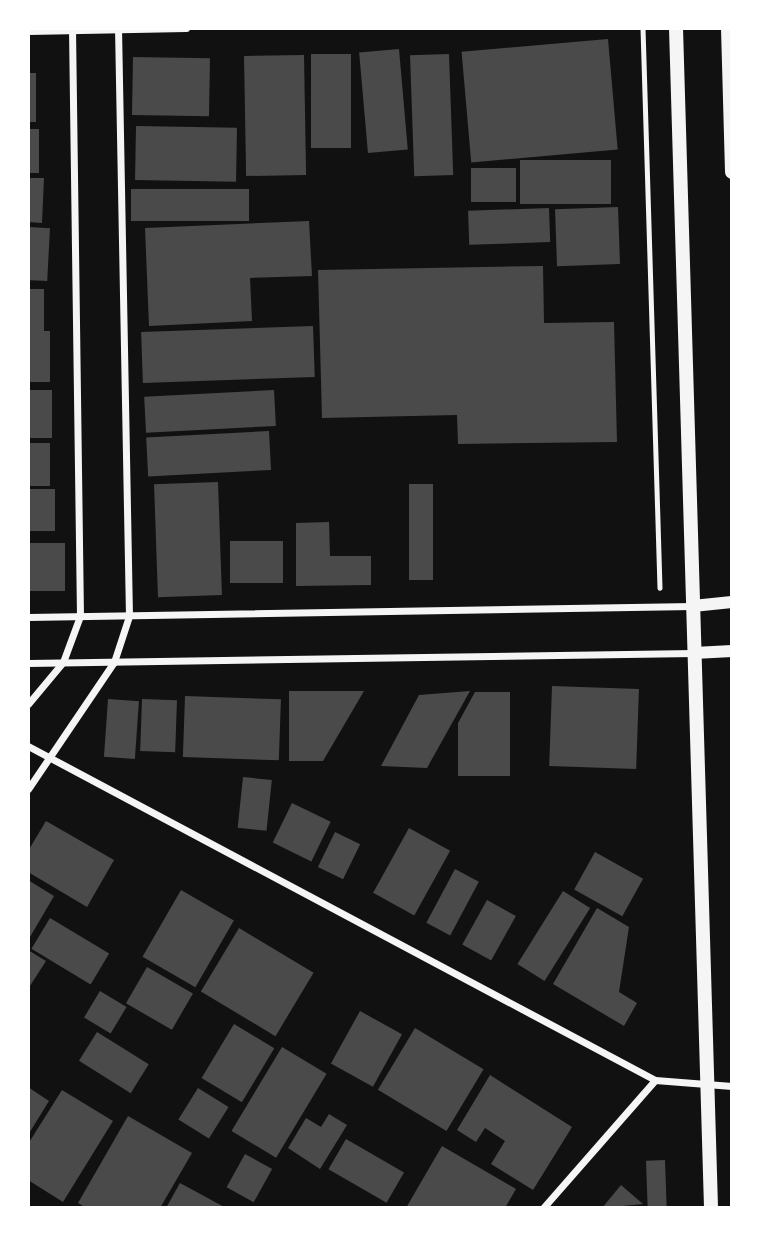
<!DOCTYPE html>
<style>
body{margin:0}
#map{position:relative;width:760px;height:1236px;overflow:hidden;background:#111;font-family:"Fira Sans",sans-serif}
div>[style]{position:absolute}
.building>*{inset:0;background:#4a4a4a;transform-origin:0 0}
.path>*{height:4.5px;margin:-2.25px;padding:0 2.25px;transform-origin:2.25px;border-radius:2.25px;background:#f5f5f5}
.minor>*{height:7px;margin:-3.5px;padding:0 3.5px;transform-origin:3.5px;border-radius:3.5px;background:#f5f5f5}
.tertiary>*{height:12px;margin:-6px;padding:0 6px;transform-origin:6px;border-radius:6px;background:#f5f5f5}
.secondary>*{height:14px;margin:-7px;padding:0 7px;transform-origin:7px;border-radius:7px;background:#f5f5f5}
span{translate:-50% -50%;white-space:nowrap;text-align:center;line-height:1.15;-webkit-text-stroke:5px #fff;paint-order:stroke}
.frame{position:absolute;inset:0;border:30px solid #fff;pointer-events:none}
</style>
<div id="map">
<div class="building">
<i style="left:608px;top:39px;width:111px;height:147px;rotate:85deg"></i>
<i style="left:399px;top:49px;width:101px;height:40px;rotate:85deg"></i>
<i style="left:311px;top:54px;width:40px;height:94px"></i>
<i style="left:449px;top:54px;width:121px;height:39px;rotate:88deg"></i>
<i style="left:304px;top:55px;width:120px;height:60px;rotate:89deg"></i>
<i style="left:133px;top:57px;width:77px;height:58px;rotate:1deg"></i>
<i style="left:28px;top:73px;width:8px;height:49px"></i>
<i style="left:136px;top:126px;width:101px;height:54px;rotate:1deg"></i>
<i style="left:28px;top:129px;width:11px;height:44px"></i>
<i style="left:520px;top:160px;width:91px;height:44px"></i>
<i style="left:516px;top:168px;width:34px;height:45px;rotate:90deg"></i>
<i style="clip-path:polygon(28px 178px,44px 178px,42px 223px,28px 222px)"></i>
<i style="left:249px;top:189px;width:32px;height:118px;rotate:90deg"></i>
<i style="left:618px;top:207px;width:57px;height:63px;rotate:88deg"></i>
<i style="left:549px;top:208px;width:34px;height:81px;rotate:88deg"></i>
<i style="clip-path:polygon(309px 221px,312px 276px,250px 278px,252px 321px,149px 326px,145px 228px)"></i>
<i style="left:28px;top:227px;width:22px;height:53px;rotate:3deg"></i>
<i style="clip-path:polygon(543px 266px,544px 323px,614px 322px,617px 442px,458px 444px,457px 415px,322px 418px,318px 270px)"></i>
<i style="left:28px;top:289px;width:16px;height:42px"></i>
<i style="left:313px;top:326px;width:51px;height:172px;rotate:88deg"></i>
<i style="left:50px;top:331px;width:51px;height:22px;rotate:90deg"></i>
<i style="left:28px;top:390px;width:24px;height:48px"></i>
<i style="left:274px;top:390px;width:36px;height:130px;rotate:87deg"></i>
<i style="left:269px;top:431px;width:39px;height:123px;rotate:87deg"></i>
<i style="left:28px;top:443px;width:22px;height:43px"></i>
<i style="left:218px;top:482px;width:113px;height:64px;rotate:88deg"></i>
<i style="left:409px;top:484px;width:24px;height:96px"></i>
<i style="left:28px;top:489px;width:27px;height:42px"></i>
<i style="clip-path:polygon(329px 522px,330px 556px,371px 556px,371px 585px,296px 586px,296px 523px)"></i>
<i style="left:230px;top:541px;width:53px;height:42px"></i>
<i style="left:28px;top:543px;width:37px;height:48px"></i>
<i style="left:552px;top:686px;width:87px;height:80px;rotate:2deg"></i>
<i style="clip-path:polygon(289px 691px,364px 691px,323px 761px,289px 761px)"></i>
<i style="clip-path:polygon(470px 691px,427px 768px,381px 766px,419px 695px)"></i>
<i style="clip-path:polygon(475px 692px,510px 692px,510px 776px,458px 776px,458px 723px)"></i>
<i style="left:185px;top:696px;width:96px;height:61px;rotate:2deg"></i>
<i style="left:108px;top:699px;width:31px;height:58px;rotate:4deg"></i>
<i style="left:142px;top:699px;width:35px;height:52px;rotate:2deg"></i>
<i style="left:243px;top:777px;width:29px;height:51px;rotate:6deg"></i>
<i style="left:292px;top:803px;width:43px;height:44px;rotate:26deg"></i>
<i style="clip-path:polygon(46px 821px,114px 860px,87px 907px,28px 872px,28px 851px)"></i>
<i style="left:409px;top:828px;width:47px;height:74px;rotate:29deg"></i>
<i style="left:335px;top:832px;width:28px;height:39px;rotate:26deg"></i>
<i style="left:595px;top:852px;width:55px;height:43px;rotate:29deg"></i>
<i style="left:455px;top:869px;width:27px;height:61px;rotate:28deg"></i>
<i style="clip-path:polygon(28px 880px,54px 896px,30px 937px,28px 936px)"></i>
<i style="left:181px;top:890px;width:61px;height:77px;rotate:30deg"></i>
<i style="left:563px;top:891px;width:32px;height:86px;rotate:32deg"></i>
<i style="left:487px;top:900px;width:33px;height:51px;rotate:29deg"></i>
<i style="clip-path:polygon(597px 908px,629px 927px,619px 992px,637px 1003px,624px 1026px,553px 984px)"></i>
<i style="left:50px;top:918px;width:69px;height:36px;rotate:31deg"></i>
<i style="left:239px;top:928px;width:87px;height:74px;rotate:31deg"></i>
<i style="clip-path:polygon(28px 950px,46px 961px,28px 989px)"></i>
<i style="left:147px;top:967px;width:53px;height:42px;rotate:30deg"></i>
<i style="left:100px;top:991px;width:31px;height:31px;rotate:31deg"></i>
<i style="left:360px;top:1011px;width:48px;height:60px;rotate:29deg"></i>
<i style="left:234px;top:1024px;width:47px;height:63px;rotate:31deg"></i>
<i style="left:415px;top:1028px;width:80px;height:72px;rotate:31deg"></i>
<i style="left:97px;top:1032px;width:61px;height:34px;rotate:32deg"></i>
<i style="left:282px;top:1047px;width:52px;height:98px;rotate:31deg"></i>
<i style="clip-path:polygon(490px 1075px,572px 1127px,533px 1190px,491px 1164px,505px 1141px,485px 1128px,476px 1142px,457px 1130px)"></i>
<i style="clip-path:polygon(28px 1087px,49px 1101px,28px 1135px)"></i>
<i style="left:198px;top:1088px;width:36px;height:37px;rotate:32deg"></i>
<i style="clip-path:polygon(62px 1090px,113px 1121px,63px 1202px,28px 1180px,28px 1144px)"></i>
<i style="clip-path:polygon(329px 1114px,347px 1125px,320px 1169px,288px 1148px,306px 1118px,321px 1127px)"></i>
<i style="clip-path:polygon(128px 1116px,192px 1153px,160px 1208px,86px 1208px,78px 1203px)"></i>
<i style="left:346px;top:1139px;width:67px;height:35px;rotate:30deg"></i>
<i style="clip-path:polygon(442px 1146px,516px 1189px,505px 1208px,406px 1208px)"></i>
<i style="left:245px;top:1154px;width:31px;height:38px;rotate:29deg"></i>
<i style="left:665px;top:1160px;width:48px;height:19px;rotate:88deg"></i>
<i style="clip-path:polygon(180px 1183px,226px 1208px,166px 1208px)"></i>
<i style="clip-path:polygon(621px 1185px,643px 1204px,602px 1208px)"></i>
</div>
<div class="path">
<i style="left:643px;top:28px;width:560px;rotate:88.26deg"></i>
</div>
<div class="minor">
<i style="left:28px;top:31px;width:158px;rotate:-1.1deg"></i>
<i style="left:28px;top:617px;width:665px;rotate:-0.95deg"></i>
<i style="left:28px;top:663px;width:666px;rotate:-0.86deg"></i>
<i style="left:28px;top:704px;width:55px;rotate:-50.2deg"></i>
<i style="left:63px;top:662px;width:49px;rotate:-69.7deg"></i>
<i style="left:80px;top:616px;width:588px;rotate:-90.78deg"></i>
<i style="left:28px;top:746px;width:710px;rotate:28.04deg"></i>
<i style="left:655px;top:1080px;width:77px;rotate:4.5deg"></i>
<i style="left:28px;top:789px;width:153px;rotate:-55.9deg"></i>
<i style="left:114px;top:662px;width:48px;rotate:-71.9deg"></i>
<i style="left:129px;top:616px;width:588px;rotate:-91.07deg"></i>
<i style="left:543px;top:1208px;width:170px;rotate:-48.8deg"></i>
</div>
<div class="tertiary">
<i style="left:693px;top:606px;width:39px;rotate:-6deg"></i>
<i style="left:694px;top:653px;width:38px;rotate:-3deg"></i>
</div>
<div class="secondary">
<i style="left:676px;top:28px;width:1181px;rotate:88.3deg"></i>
<i style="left:728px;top:28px;width:144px;rotate:88.4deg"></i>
</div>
<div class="frame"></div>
</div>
